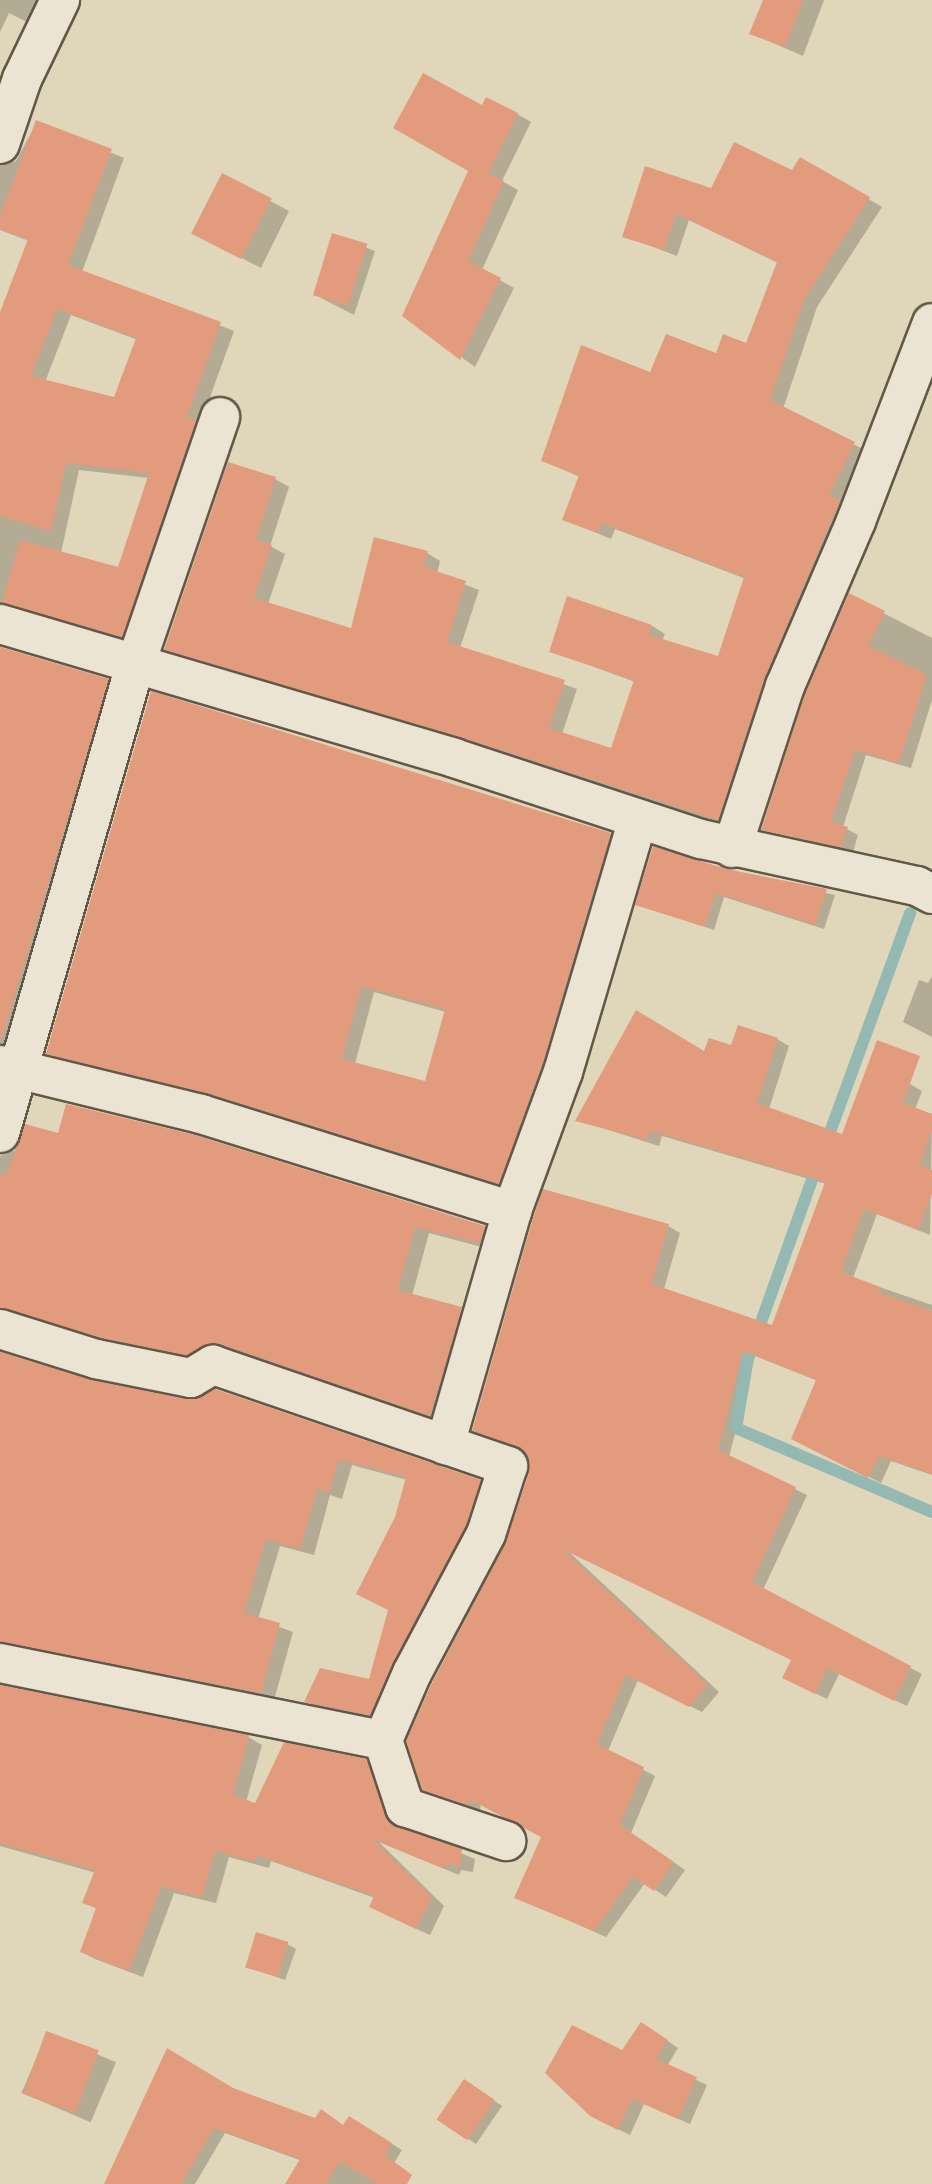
<!DOCTYPE html>
<style>
body{margin:0}
#map{position:relative;width:932px;height:2184px;overflow:hidden;background:#e0d6ba;font-family:Vollkorn,serif}
div>[style]{position:absolute}
.shadow>*{inset:0;background:#0003;transform-origin:0 0}
.stream>*{height:12px;margin:-6px;padding:0 6px;transform-origin:6px;border-radius:6px;background:#94b9b3}
.building>*{inset:0;background:#e29c7d;transform-origin:0 0}
.roads{filter:drop-shadow(2px 0 #635748) drop-shadow(-2px 0 #635748) drop-shadow(0 2px #635748) drop-shadow(0 -2px #635748)}
.minor>*{height:38px;margin:-19px;padding:0 19px;transform-origin:19px;border-radius:19px;background:#ebe4d2}
span{translate:-50% -50%;white-space:nowrap;text-align:center;line-height:1.15;-webkit-text-stroke:5px #ebe4d2;paint-order:stroke}
</style>
<div id="map">
<div class="shadow">
<i style="clip-path:polygon(0 0,43px 0,29px 23px,9px 13px,0 32px)"></i>
<i style="clip-path:polygon(765px 0,824px 0,803px 56px,752px 34px)"></i>
<i style="clip-path:polygon(517px 114px,531px 122px,502px 181px,518px 190px,482px 270px,514px 288px,475px 367px,404px 316px,470px 170px)"></i>
<i style="clip-path:polygon(evenodd,37px 122px,124px 158px,82px 272px,234px 331px,200px 425px,135px 643px,20px 610px,0 614px,0 322px,29px 241px,0 230px,0 165px,16px 161px,37px 122px,71px 315px,138px 340px,116px 400px,45px 382px,71px 315px,37px 122px,79px 470px,149px 478px,119px 570px,61px 553px,79px 470px)"></i>
<i style="clip-path:polygon(801px 159px,882px 207px,817px 307px,783px 409px,867px 451px,841px 503px,853px 510px,732px 827px,166px 649px,275px 479px,289px 487px,270px 546px,285px 554px,268px 604px,352px 631px,427px 553px,440px 561px,437px 574px,479px 590px,460px 648px,577px 689px,562px 734px,612px 750px,635px 682px,551px 651px,652px 626px,665px 634px,662px 641px,719px 658px,746px 579px,615px 529px,611px 539px,564px 519px,580px 477px,543px 461px,651px 374px,748px 345px,778px 263px,689px 220px,677px 256px,624px 236px,712px 191px,793px 173px)"></i>
<i style="clip-path:polygon(223px 176px,289px 211px,261px 268px,211px 242px)"></i>
<i style="clip-path:polygon(333px 235px,375px 251px,354px 315px,321px 298px)"></i>
<i style="clip-path:polygon(850px 596px,932px 638px,932px 700px,911px 768px,866px 755px,843px 827px,858px 835px,853px 852px,763px 829px)"></i>
<i style="clip-path:polygon(0 649px,121px 688px,16px 1051px,0 1056px)"></i>
<i style="clip-path:polygon(evenodd,610px 834px,623px 841px,511px 1190px,222px 1099px,60px 1060px,48px 1053px,610px 834px,374px 992px,446px 1012px,426px 1083px,355px 1064px,374px 992px)"></i>
<i style="clip-path:polygon(725px 871px,835px 895px,824px 929px,724px 897px,714px 930px,637px 904px)"></i>
<i style="clip-path:polygon(932px 976px,932px 1037px,903px 1022px,919px 980px,928px 983px)"></i>
<i style="clip-path:polygon(777px 1039px,789px 1046px,769px 1109px,843px 1136px,910px 1084px,922px 1091px,915px 1109px,932px 1116px,930px 1235px,877px 1214px,853px 1278px,932px 1305px,932px 1475px,891px 1461px,881px 1483px,805px 1445px,818px 1381px,755px 1356px,729px 1457px,807px 1495px,763px 1590px,922px 1674px,907px 1706px,839px 1674px,827px 1699px,796px 1684px,793px 1660px,568px 1551px,719px 1692px,702px 1712px,638px 1680px,608px 1751px,655px 1776px,631px 1833px,685px 1870px,666px 1897px,645px 1883px,606px 1937px,516px 1897px,543px 1837px,481px 1803px,480px 1810px,424px 1789px,531px 1473px,526px 1452px,474px 1430px,668px 1226px,680px 1233px,664px 1289px,773px 1327px,826px 1184px,662px 1136px,659px 1146px,577px 1120px,705px 1054px)"></i>
<i style="clip-path:polygon(59px 1135px,484px 1227px,498px 1235px,493px 1250px,429px 1233px,412px 1296px,474px 1317px,444px 1423px,234px 1351px,216px 1353px,201px 1361px,116px 1345px,21px 1315px,0 1320px,0 1156px)"></i>
<i style="clip-path:polygon(0 1352px,89px 1382px,480px 1481px,493px 1489px,384px 1722px,319px 1709px,306px 1701px,371px 1681px,390px 1610px,397px 1518px,407px 1480px,352px 1465px,342px 1499px,330px 1495px,314px 1555px,280px 1546px,258px 1619px,293px 1632px,274px 1700px,0 1654px)"></i>
<i style="clip-path:polygon(0 1686px,248px 1737px,262px 1745px,246px 1802px,256px 1805px,366px 1761px,379px 1769px,402px 1829px,475px 1859px,473px 1872px,461px 1870px,459px 1875px,379px 1842px,444px 1906px,430px 1935px,384px 1914px,375px 1898px,271px 1861px,269px 1868px,229px 1857px,216px 1903px,174px 1893px,143px 1977px,95px 1959px,82px 1952px,97px 1909px,84px 1902px,96px 1873px,0 1846px)"></i>
<i style="clip-path:polygon(287px 1944px,296px 1949px,285px 1980px,247px 1966px)"></i>
<i style="clip-path:polygon(652px 2030px,678px 2048px,667px 2066px,707px 2085px,690px 2124px,644px 2104px,630px 2135px,603px 2122px,623px 2052px)"></i>
<i style="left:47px;top:2033px;width:75px;height:65px;rotate:23deg"></i>
<i style="clip-path:polygon(473px 2086px,502px 2106px,476px 2144px,438px 2119px)"></i>
<i style="clip-path:polygon(234px 2090px,315px 2120px,345px 2126px,349px 2118px,402px 2150px,381px 2184px,310px 2184px,302px 2161px,225px 2133px,195px 2184px,137px 2184px)"></i>
</div>
<div class="stream">
<i style="left:826px;top:1143px;width:245px;rotate:-69.9deg"></i>
<i style="left:818px;top:1163px;width:207px;rotate:109.7deg"></i>
<i style="left:748px;top:1358px;width:71px;rotate:99.7deg"></i>
<i style="left:736px;top:1428px;width:213px;rotate:23.2deg"></i>
</div>
<div class="building">
<i style="clip-path:polygon(763px 0,803px 0,785px 47px,749px 34px)"></i>
<i style="clip-path:polygon(423px 73px,482px 105px,486px 97px,518px 113px,488px 174px,504px 181px,468px 261px,501px 278px,460px 360px,402px 316px,468px 171px,393px 128px)"></i>
<i style="clip-path:polygon(evenodd,36px 120px,112px 149px,68px 265px,221px 322px,187px 417px,196px 420px,122px 637px,2px 603px,20px 540px,118px 567px,149px 473px,66px 463px,51px 531px,0 516px,0 312px,28px 239px,0 229px,0 216px,36px 120px,57px 309px,136px 338px,114px 397px,31px 376px,57px 309px)"></i>
<i style="clip-path:polygon(734px 142px,792px 170px,800px 157px,870px 197px,804px 300px,770px 400px,855px 442px,829px 495px,840px 500px,765px 677px,718px 820px,460px 737px,164px 650px,228px 462px,276px 477px,256px 540px,272px 545px,254px 598px,351px 628px,374px 537px,428px 551px,424px 567px,466px 581px,447px 642px,565px 680px,549px 728px,611px 748px,634px 680px,549px 652px,567px 596px,652px 625px,649px 635px,718px 656px,744px 577px,601px 523px,597px 533px,562px 520px,579px 475px,541px 461px,581px 345px,650px 372px,666px 334px,716px 353px,723px 334px,746px 343px,777px 262px,676px 214px,664px 250px,622px 237px,645px 166px,711px 188px)"></i>
<i style="left:222px;top:173px;width:56px;height:68px;rotate:27deg"></i>
<i style="left:332px;top:233px;width:37px;height:65px;rotate:17deg"></i>
<i style="clip-path:polygon(849px 593px,885px 611px,868px 646px,927px 675px,899px 763px,855px 750px,831px 822px,848px 827px,841px 847px,761px 830px,805px 694px)"></i>
<i style="clip-path:polygon(0 647px,109px 679px,0 1044px)"></i>
<i style="clip-path:polygon(evenodd,151px 691px,611px 833px,542px 1065px,499px 1184px,207px 1093px,46px 1054px,151px 691px,361px 986px,445px 1009px,425px 1081px,342px 1059px,361px 986px)"></i>
<i style="clip-path:polygon(653px 846px,726px 869px,827px 889px,815px 925px,716px 893px,705px 927px,635px 905px)"></i>
<i style="clip-path:polygon(636px 1010px,704px 1051px,709px 1038px,731px 1045px,738px 1025px,778px 1038px,757px 1103px,842px 1134px,877px 1040px,920px 1056px,903px 1103px,932px 1114px,932px 1131px,919px 1165px,932px 1170px,932px 1194px,918px 1230px,864px 1209px,841px 1272px,880px 1287px,878px 1292px,932px 1311px,932px 1474px,879px 1456px,868px 1478px,791px 1439px,816px 1380px,743px 1351px,718px 1450px,796px 1487px,752px 1582px,911px 1666px,894px 1701px,827px 1668px,815px 1694px,782px 1678px,791px 1660px,562px 1549px,708px 1685px,689px 1707px,626px 1675px,597px 1744px,644px 1767px,620px 1825px,674px 1862px,654px 1891px,633px 1877px,594px 1931px,514px 1898px,541px 1837px,469px 1799px,468px 1805px,422px 1790px,406px 1741px,432px 1683px,505px 1544px,529px 1473px,524px 1451px,472px 1431px,533px 1218px,543px 1189px,669px 1224px,652px 1284px,772px 1325px,825px 1182px,650px 1131px,648px 1140px,575px 1121px)"></i>
<i style="clip-path:polygon(66px 1104px,195px 1135px,485px 1226px,480px 1243px,415px 1227px,398px 1290px,462px 1307px,430px 1416px,220px 1344px,210px 1343px,187px 1355px,101px 1338px,0 1308px,0 1174px,6px 1176px,25px 1124px,58px 1133px)"></i>
<i style="clip-path:polygon(0 1352px,92px 1380px,187px 1399px,215px 1389px,481px 1480px,466px 1525px,370px 1715px,304px 1702px,320px 1668px,369px 1679px,388px 1610px,356px 1594px,395px 1517px,406px 1477px,339px 1459px,329px 1492px,317px 1489px,300px 1549px,266px 1539px,244px 1613px,280px 1623px,261px 1693px,0 1642px)"></i>
<i style="clip-path:polygon(0 1685px,249px 1735px,233px 1795px,255px 1803px,284px 1742px,366px 1759px,389px 1822px,462px 1849px,460px 1866px,447px 1864px,445px 1869px,372px 1839px,432px 1897px,416px 1929px,369px 1907px,374px 1896px,257px 1855px,255px 1862px,215px 1851px,202px 1897px,161px 1886px,129px 1971px,80px 1952px,96px 1908px,82px 1903px,95px 1870px,0 1843px)"></i>
<i style="left:256px;top:1932px;width:34px;height:37px;rotate:17deg"></i>
<i style="clip-path:polygon(641px 2022px,668px 2040px,656px 2059px,697px 2077px,678px 2119px,632px 2099px,618px 2130px,590px 2116px,545px 2073px,572px 2025px,622px 2050px)"></i>
<i style="left:46px;top:2031px;width:56px;height:67px;rotate:20deg"></i>
<i style="clip-path:polygon(167px 2048px,233px 2088px,315px 2118px,321px 2109px,343px 2125px,349px 2116px,392px 2143px,385px 2155px,412px 2175px,407px 2184px,377px 2184px,340px 2161px,326px 2184px,285px 2184px,300px 2159px,214px 2128px,181px 2184px,104px 2184px)"></i>
<i style="left:464px;top:2079px;width:37px;height:49px;rotate:34deg"></i>
</div>
<div class="roads">
<div class="minor">
<i style="left:0;top:144px;width:69px;rotate:-71.3deg"></i>
<i style="left:22px;top:79px;width:88px;rotate:-64.3deg"></i>
<i style="left:0;top:624px;width:473px;rotate:16.4deg"></i>
<i style="left:454px;top:758px;width:260px;rotate:18.2deg"></i>
<i style="left:701px;top:839px;width:221px;rotate:12.3deg"></i>
<i style="left:917px;top:886px;width:17px;rotate:28deg"></i>
<i style="left:732px;top:848px;width:170px;rotate:-71.9deg"></i>
<i style="left:785px;top:686px;width:180px;rotate:-66.7deg"></i>
<i style="left:856px;top:521px;width:212px;rotate:-69deg"></i>
<i style="left:0;top:1065px;width:207px;rotate:13.7deg"></i>
<i style="left:201px;top:1114px;width:326px;rotate:17.3deg"></i>
<i style="left:0;top:1133px;width:489px;rotate:-73.9deg"></i>
<i style="left:136px;top:663px;width:260px;rotate:-71.1deg"></i>
<i style="left:0;top:1329px;width:101px;rotate:17.4deg"></i>
<i style="left:96px;top:1359px;width:97px;rotate:11.3deg"></i>
<i style="left:191px;top:1378px;width:26px;rotate:-31deg"></i>
<i style="left:213px;top:1365px;width:312px;rotate:18.9deg"></i>
<i style="left:508px;top:1466px;width:71px;rotate:107.9deg"></i>
<i style="left:486px;top:1534px;width:157px;rotate:118deg"></i>
<i style="left:412px;top:1673px;width:73px;rotate:113.4deg"></i>
<i style="left:445px;top:1445px;width:243px;rotate:-74deg"></i>
<i style="left:512px;top:1211px;width:148px;rotate:-69.9deg"></i>
<i style="left:563px;top:1072px;width:264px;rotate:-73.5deg"></i>
<i style="left:0;top:1663px;width:391px;rotate:11.4deg"></i>
<i style="left:383px;top:1740px;width:71px;rotate:71.8deg"></i>
<i style="left:405px;top:1807px;width:107px;rotate:18.6deg"></i>
</div>
</div>
</div>
